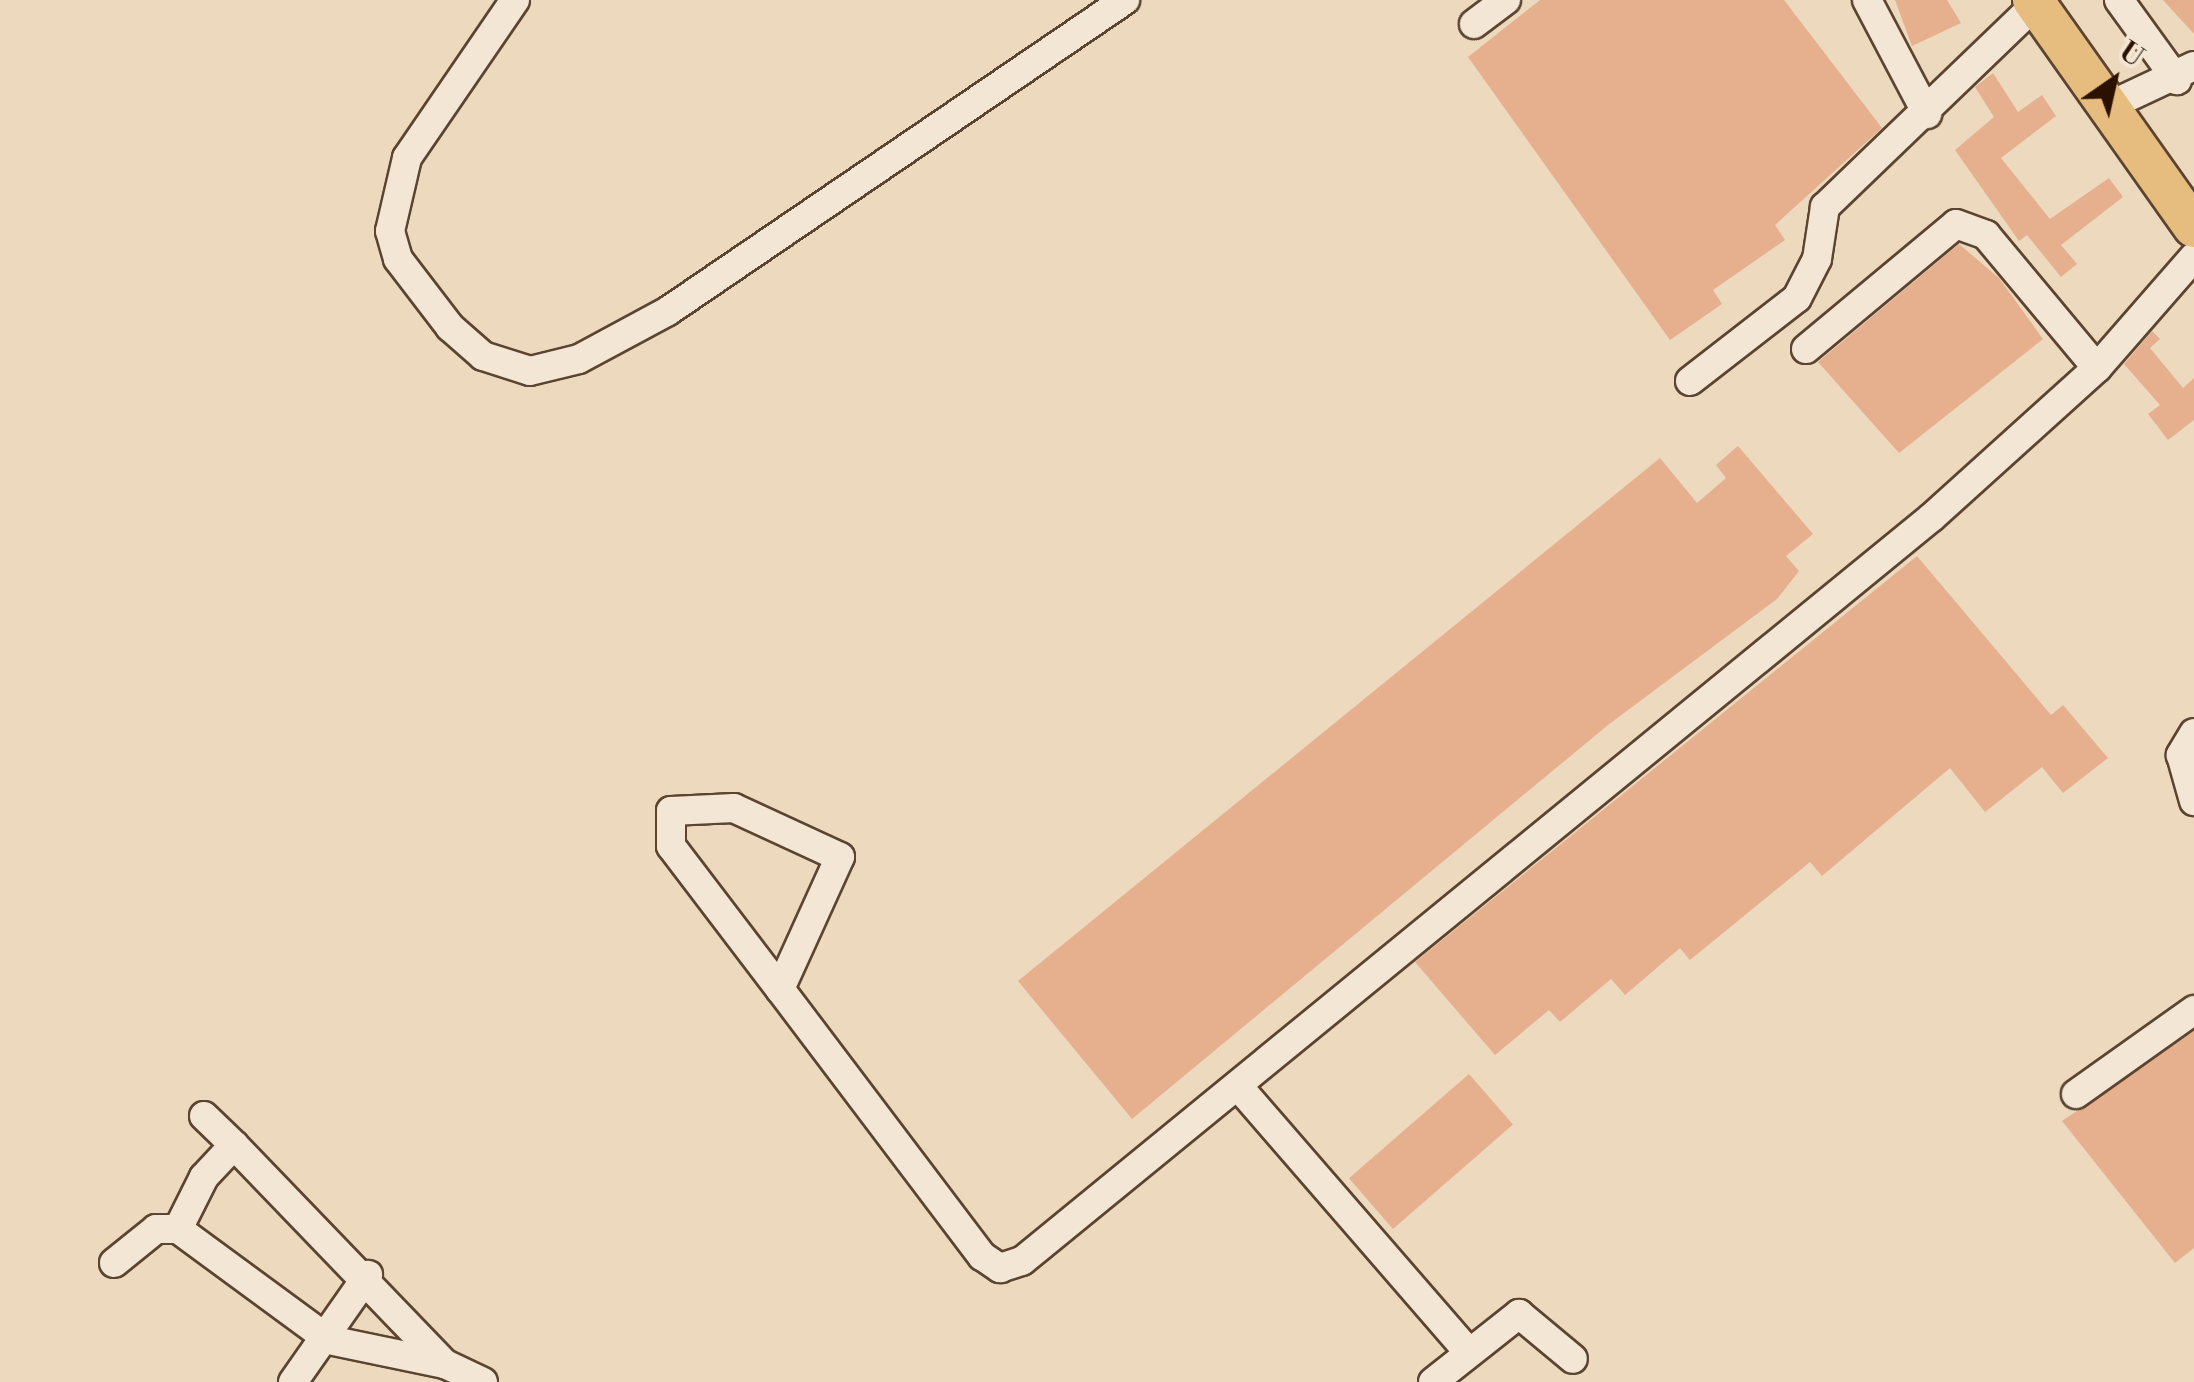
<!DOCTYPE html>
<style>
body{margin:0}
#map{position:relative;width:2194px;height:1382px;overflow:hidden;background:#ecd9be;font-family:"Libre Bodoni",serif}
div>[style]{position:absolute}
.building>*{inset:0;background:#e6b08e;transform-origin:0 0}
.roads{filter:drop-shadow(2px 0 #5b4430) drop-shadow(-2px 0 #5b4430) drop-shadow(0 2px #5b4430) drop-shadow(0 -2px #5b4430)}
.minor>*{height:28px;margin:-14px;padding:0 14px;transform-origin:14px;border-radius:14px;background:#f3e6d5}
.highway>*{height:40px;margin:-20px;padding:0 20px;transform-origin:20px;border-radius:20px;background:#e6bc7f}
span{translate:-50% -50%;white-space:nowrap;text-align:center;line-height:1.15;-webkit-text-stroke:10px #f3e6d5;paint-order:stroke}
.north{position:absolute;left:2064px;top:30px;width:100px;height:100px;-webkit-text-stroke:8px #f3e6d5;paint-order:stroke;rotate:34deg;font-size:28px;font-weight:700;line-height:40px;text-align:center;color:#2b1200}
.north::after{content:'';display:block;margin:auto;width:35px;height:45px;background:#2b1200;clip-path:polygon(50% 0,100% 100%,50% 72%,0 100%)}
</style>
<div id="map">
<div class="building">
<i style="clip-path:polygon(1540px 0,1784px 0,1882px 128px,1775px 225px,1785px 240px,1713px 290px,1722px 304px,1670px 340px,1468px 57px)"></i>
<i style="clip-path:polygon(1895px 0,1947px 0,1961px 23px,1912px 46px)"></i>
<i style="clip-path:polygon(2163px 0,2194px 0,2194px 34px)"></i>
<i style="clip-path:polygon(1993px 73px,2018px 112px,2042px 95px,2056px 116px,2001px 158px,2050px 219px,2109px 178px,2123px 197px,2061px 245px,2077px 264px,2061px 277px,2027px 235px,2019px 241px,1955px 150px,1994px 117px,1975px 87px)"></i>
<i style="clip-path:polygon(1959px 244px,1999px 278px,2043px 339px,1899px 453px,1818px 362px)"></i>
<i style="clip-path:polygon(2152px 331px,2160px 339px,2150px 348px,2183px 388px,2194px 378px,2194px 420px,2168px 440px,2148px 414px,2160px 405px,2124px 364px)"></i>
<i style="clip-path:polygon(1738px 446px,1813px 534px,1786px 556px,1799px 571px,1777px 599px,1608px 725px,1132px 1119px,1018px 981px,1660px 458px,1697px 503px,1726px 478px,1716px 465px)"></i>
<i style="clip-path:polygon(1917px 556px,2051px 715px,2063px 705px,2108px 758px,2063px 793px,2042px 767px,1985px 812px,1950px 768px,1822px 876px,1810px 862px,1690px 960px,1680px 948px,1625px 995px,1611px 979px,1560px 1022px,1549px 1010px,1495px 1055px,1415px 962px)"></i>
<i style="clip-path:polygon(2194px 1031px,2194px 1248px,2175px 1263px,2062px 1121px)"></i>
<i style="left:1469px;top:1074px;width:67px;height:159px;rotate:49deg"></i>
</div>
<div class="roads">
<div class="minor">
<i style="left:515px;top:0;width:191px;rotate:124.4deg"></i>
<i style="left:407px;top:158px;width:75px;rotate:103.1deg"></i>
<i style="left:390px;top:231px;width:29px;rotate:74deg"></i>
<i style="left:398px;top:259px;width:86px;rotate:52.6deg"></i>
<i style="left:450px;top:327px;width:44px;rotate:41.3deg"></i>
<i style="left:483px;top:356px;width:49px;rotate:17.7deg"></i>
<i style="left:530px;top:371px;width:50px;rotate:-13.8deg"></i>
<i style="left:579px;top:359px;width:101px;rotate:-28.3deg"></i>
<i style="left:668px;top:311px;width:553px;rotate:-34.24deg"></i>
<i style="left:1867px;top:0;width:129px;rotate:62.2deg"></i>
<i style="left:2119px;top:0;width:99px;rotate:54.1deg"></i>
<i style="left:1474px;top:24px;width:40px;rotate:-37deg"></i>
<i style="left:2109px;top:106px;width:94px;rotate:-25.2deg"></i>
<i style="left:1806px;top:349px;width:195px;rotate:-39.8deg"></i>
<i style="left:1956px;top:224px;width:32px;rotate:20deg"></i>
<i style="left:1986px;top:235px;width:173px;rotate:50.2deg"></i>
<i style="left:1690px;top:381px;width:135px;rotate:-37.8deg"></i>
<i style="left:1797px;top:298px;width:44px;rotate:-62.9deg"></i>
<i style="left:1817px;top:259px;width:53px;rotate:-81.3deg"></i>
<i style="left:1825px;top:207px;width:293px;rotate:-43.9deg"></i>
<i style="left:2194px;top:733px;width:26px;rotate:121deg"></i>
<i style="left:2181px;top:755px;width:48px;rotate:74.2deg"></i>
<i style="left:780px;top:989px;width:145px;rotate:-65.6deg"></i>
<i style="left:840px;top:857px;width:117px;rotate:-155.2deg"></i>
<i style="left:734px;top:808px;width:63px;rotate:177.3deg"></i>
<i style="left:671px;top:811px;width:35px;rotate:90deg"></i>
<i style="left:671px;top:846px;width:180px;rotate:52.7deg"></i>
<i style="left:780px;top:989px;width:335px;rotate:52.9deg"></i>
<i style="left:982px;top:1256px;width:22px;rotate:34deg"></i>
<i style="left:1000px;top:1268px;width:23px;rotate:-18deg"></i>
<i style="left:1022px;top:1261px;width:1175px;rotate:-39.27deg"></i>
<i style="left:1932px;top:517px;width:222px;rotate:-42.1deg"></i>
<i style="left:2097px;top:368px;width:147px;rotate:-48.9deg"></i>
<i style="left:1238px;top:1086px;width:348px;rotate:49.1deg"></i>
<i style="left:2076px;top:1094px;width:145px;rotate:-35.4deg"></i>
<i style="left:204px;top:1116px;width:42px;rotate:44deg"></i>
<i style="left:178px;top:1229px;width:58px;rotate:-63.4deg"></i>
<i style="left:204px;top:1177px;width:44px;rotate:-46.8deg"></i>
<i style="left:234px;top:1145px;width:304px;rotate:46.1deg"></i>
<i style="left:114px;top:1263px;width:54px;rotate:-39deg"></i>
<i style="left:156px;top:1229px;width:22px"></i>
<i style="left:178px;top:1229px;width:187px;rotate:36.3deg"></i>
<i style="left:329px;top:1340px;width:118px;rotate:11.7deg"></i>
<i style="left:445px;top:1364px;width:42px;rotate:25.3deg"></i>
<i style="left:293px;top:1382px;width:131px;rotate:-55deg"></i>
<i style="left:1433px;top:1382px;width:110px;rotate:-38.3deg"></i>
<i style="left:1519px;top:1314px;width:70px;rotate:39.8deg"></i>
</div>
<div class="highway">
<i style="left:2033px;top:0;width:278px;rotate:54.7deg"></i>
</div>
</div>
<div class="north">U</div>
</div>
